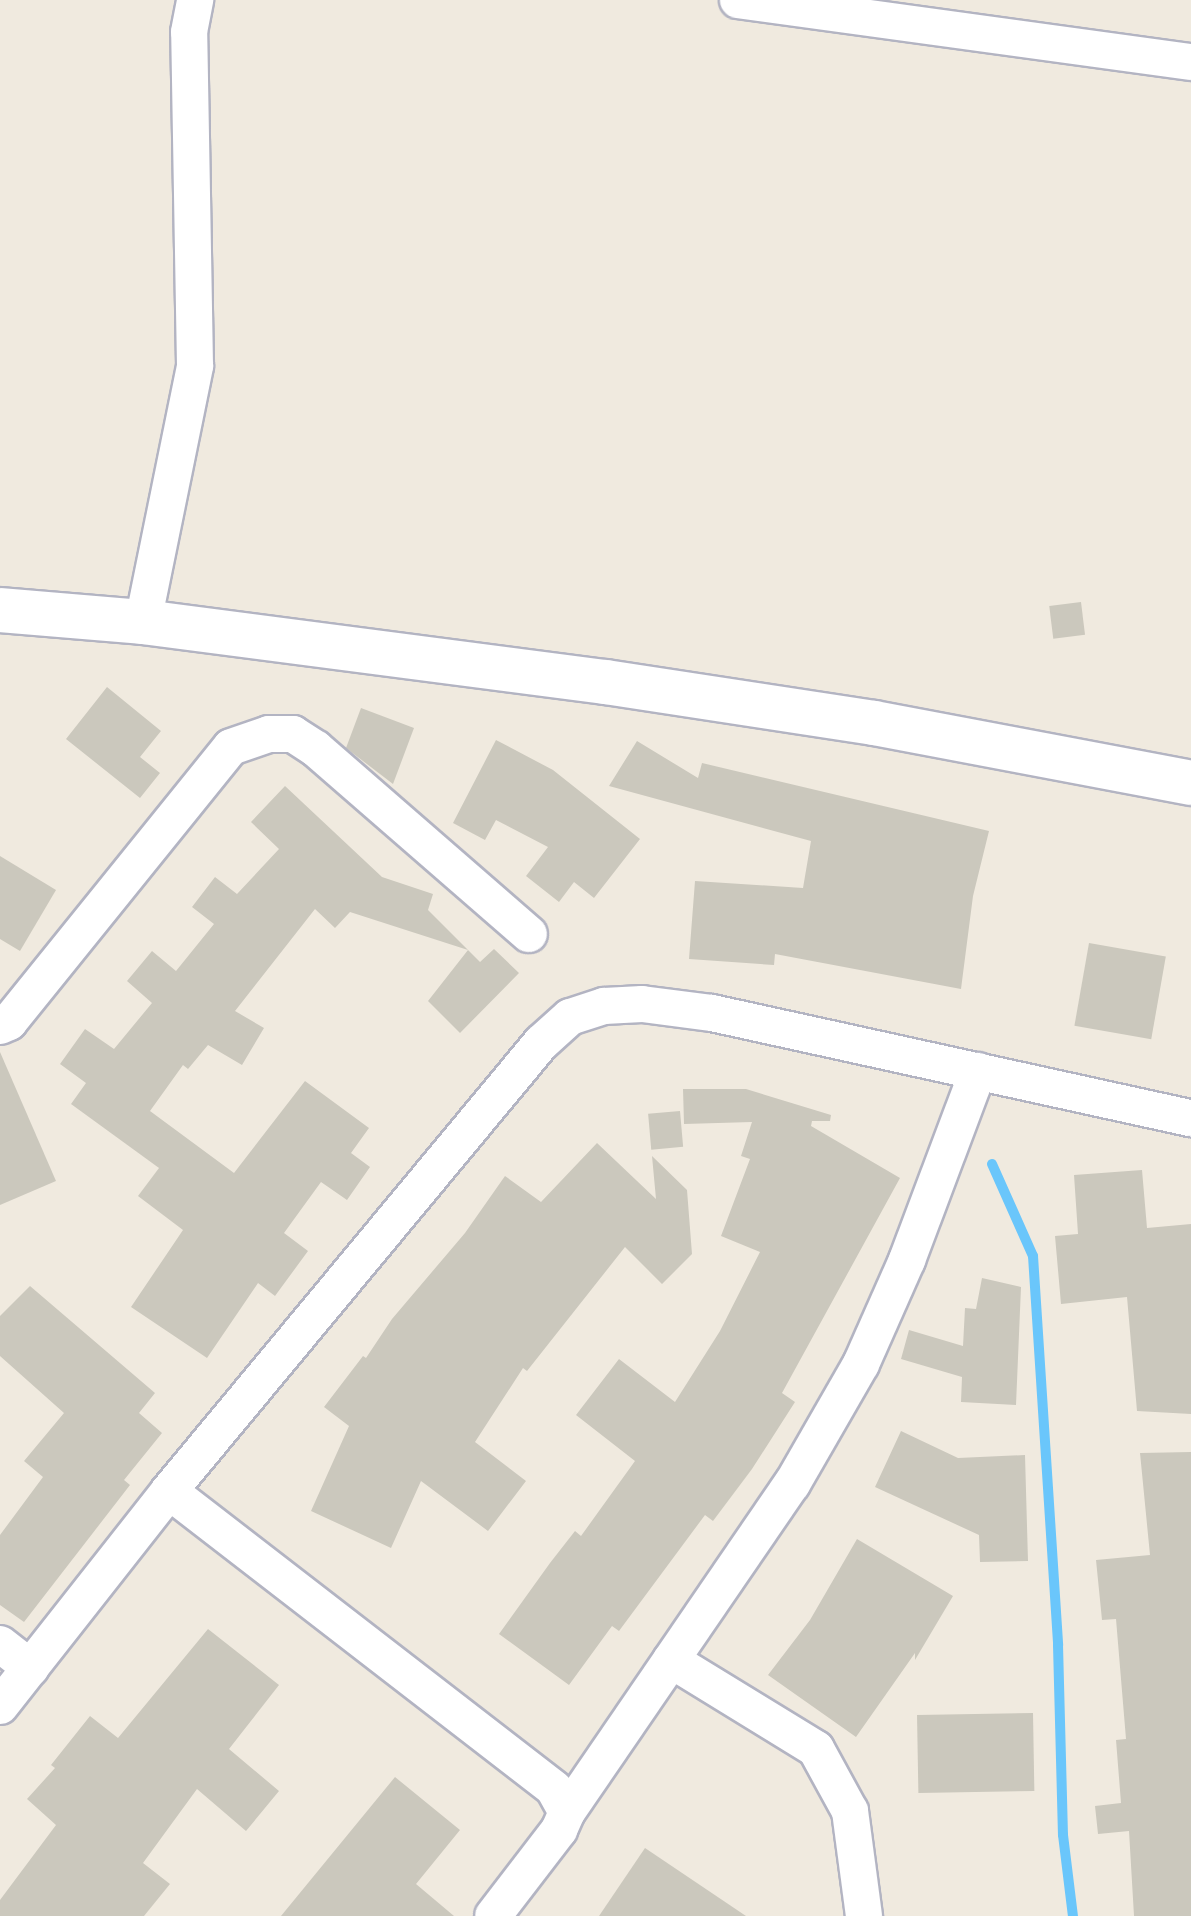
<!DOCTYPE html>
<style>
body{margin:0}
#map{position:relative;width:1191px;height:1916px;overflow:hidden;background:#f0eadf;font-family:"Fira Sans Condensed",sans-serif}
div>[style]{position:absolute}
.stream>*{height:10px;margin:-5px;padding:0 5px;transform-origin:5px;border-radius:5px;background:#6ac6fb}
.building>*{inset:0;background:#cbc8bd;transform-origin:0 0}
.roads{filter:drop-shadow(2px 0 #b3b4c2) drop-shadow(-2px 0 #b3b4c2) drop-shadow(0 2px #b3b4c2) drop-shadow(0 -2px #b3b4c2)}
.minor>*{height:36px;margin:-18px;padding:0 18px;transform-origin:18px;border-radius:18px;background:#fff}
.tertiary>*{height:44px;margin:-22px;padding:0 22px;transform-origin:22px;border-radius:22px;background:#fff}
span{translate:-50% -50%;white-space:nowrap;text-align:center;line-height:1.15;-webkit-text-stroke:8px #fff;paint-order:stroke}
</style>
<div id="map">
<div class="stream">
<i style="left:992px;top:1164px;width:101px;rotate:66deg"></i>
<i style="left:1033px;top:1256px;width:390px;rotate:86.3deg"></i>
<i style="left:1058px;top:1645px;width:190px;rotate:88.5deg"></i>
<i style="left:1063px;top:1835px;width:82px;rotate:83deg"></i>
</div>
<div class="building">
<i style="left:1081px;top:602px;width:33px;height:32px;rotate:83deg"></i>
<i style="clip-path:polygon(107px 687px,161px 731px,140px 757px,160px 773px,140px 798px,66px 739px)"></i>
<i style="clip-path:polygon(361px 708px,414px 728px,393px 784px,346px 748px)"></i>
<i style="clip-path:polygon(496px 740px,553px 770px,640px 839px,594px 898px,574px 882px,559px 902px,526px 876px,548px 847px,496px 820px,485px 840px,453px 823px)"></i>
<i style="clip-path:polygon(637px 741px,698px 778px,702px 763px,989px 831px,973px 896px,961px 989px,775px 954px,774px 965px,689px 959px,695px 881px,803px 888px,811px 841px,609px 786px)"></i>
<i style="clip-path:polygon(285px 786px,382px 877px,433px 894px,428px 910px,480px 962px,494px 949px,519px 973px,460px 1033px,428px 1001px,468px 950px,350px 912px,335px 928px,315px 909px,235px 1011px,264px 1028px,242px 1065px,208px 1045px,188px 1069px,183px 1065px,150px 1111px,234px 1173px,305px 1081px,369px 1128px,351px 1153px,370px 1167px,347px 1200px,321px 1182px,284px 1233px,308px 1251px,275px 1296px,258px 1283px,207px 1358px,131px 1307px,183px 1230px,138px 1196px,159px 1168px,71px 1104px,86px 1083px,60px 1064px,85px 1029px,114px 1049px,152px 1003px,127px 981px,152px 951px,176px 971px,214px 924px,192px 907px,215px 877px,237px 894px,279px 849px,251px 822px)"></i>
<i style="clip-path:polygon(0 856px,56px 890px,20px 951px,0 939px)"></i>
<i style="left:1089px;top:943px;width:78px;height:84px;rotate:10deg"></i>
<i style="clip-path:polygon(0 1052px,56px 1181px,0 1205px)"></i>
<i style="clip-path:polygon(683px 1089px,746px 1089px,831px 1115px,830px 1121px,812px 1121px,811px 1126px,900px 1178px,782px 1393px,795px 1402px,752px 1469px,713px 1521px,705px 1515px,619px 1631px,612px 1626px,569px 1685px,499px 1634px,550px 1563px,575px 1531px,581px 1536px,635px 1461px,576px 1415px,619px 1359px,675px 1402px,720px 1331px,760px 1252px,721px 1236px,750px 1159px,741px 1156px,752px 1122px,684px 1124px)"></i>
<i style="left:680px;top:1111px;width:36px;height:32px;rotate:85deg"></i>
<i style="clip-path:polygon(597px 1143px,656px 1199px,652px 1156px,687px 1190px,692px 1254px,662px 1284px,625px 1247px,527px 1371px,523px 1368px,475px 1442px,526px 1481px,488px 1531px,421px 1481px,391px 1548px,311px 1511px,349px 1426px,324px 1407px,363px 1356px,366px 1358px,392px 1319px,465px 1233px,505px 1176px,541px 1202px)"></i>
<i style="clip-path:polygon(1142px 1170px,1147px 1228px,1191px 1224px,1191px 1414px,1137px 1411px,1127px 1297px,1061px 1304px,1055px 1236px,1078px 1234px,1074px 1175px)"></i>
<i style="clip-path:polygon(982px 1278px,1021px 1287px,1016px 1405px,961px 1402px,962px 1377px,901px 1359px,909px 1330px,963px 1346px,965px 1308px,976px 1309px)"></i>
<i style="clip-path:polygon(30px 1286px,155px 1393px,139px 1413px,162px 1433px,124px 1480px,130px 1485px,24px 1622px,0 1605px,0 1535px,43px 1477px,24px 1461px,64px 1413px,0 1356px,0 1316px)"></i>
<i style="clip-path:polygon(901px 1431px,958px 1458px,1025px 1455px,1028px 1561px,980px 1562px,979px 1535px,875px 1487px)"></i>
<i style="clip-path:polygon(1191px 1452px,1191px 1916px,1134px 1916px,1129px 1831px,1098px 1834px,1095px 1806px,1121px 1803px,1116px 1740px,1126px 1739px,1116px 1619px,1102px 1620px,1096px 1560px,1150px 1555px,1140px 1453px)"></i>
<i style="clip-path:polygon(857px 1539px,953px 1596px,915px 1660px,915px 1653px,856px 1737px,768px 1675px,810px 1620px)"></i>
<i style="clip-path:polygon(208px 1629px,279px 1685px,229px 1749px,279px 1791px,246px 1831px,197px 1789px,143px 1863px,170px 1884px,144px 1916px,0 1916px,0 1900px,56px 1825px,27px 1799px,55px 1768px,51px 1765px,90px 1716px,118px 1738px)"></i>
<i style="left:1033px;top:1713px;width:78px;height:116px;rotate:89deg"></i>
<i style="clip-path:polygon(395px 1777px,460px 1830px,416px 1884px,454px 1916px,281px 1916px)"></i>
<i style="clip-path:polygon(645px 1848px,746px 1916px,599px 1916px)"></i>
</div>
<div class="roads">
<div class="minor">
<i style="left:738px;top:0;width:457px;rotate:7.8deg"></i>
<i style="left:143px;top:622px;width:261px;rotate:-78.5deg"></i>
<i style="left:195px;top:366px;width:334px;rotate:-91deg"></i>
<i style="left:189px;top:32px;width:33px;rotate:-79deg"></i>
<i style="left:0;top:1026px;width:10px;rotate:-24deg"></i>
<i style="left:9px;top:1022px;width:353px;rotate:-51.1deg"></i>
<i style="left:231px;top:747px;width:40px;rotate:-18.9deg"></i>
<i style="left:269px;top:734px;width:24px"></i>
<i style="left:293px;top:734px;width:27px;rotate:33deg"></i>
<i style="left:316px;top:749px;width:282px;rotate:41deg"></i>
<i style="left:169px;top:1491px;width:487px;rotate:37.7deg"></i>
<i style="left:554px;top:1789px;width:26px;rotate:61deg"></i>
<i style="left:567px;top:1812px;width:20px;rotate:114deg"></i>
<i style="left:559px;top:1830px;width:108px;rotate:127.5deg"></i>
<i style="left:0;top:1644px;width:39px;rotate:38deg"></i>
<i style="left:671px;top:1660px;width:170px;rotate:31.5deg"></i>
<i style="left:816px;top:1749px;width:71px;rotate:61.3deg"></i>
<i style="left:850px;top:1811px;width:106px;rotate:82.4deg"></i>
<i style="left:0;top:1706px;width:273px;rotate:-51.8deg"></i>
<i style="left:169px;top:1491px;width:582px;rotate:-50.3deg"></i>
<i style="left:541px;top:1043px;width:39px;rotate:-42deg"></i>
<i style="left:570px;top:1017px;width:36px;rotate:-18deg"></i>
<i style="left:604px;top:1006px;width:38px;rotate:-3deg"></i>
<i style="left:642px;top:1004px;width:71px;rotate:7.3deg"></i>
<i style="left:712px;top:1013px;width:490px;rotate:12.4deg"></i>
<i style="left:567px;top:1812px;width:398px;rotate:-55.6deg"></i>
<i style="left:792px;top:1484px;width:138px;rotate:-60.1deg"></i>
<i style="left:861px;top:1364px;width:114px;rotate:-66.1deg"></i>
<i style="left:907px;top:1260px;width:202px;rotate:-69.4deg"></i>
</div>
<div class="tertiary">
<i style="left:0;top:610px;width:144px;rotate:4.8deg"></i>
<i style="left:143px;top:622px;width:467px;rotate:7.4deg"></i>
<i style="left:606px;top:682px;width:271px;rotate:8.7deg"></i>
<i style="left:874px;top:723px;width:323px;rotate:10.7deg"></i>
</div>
</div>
</div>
